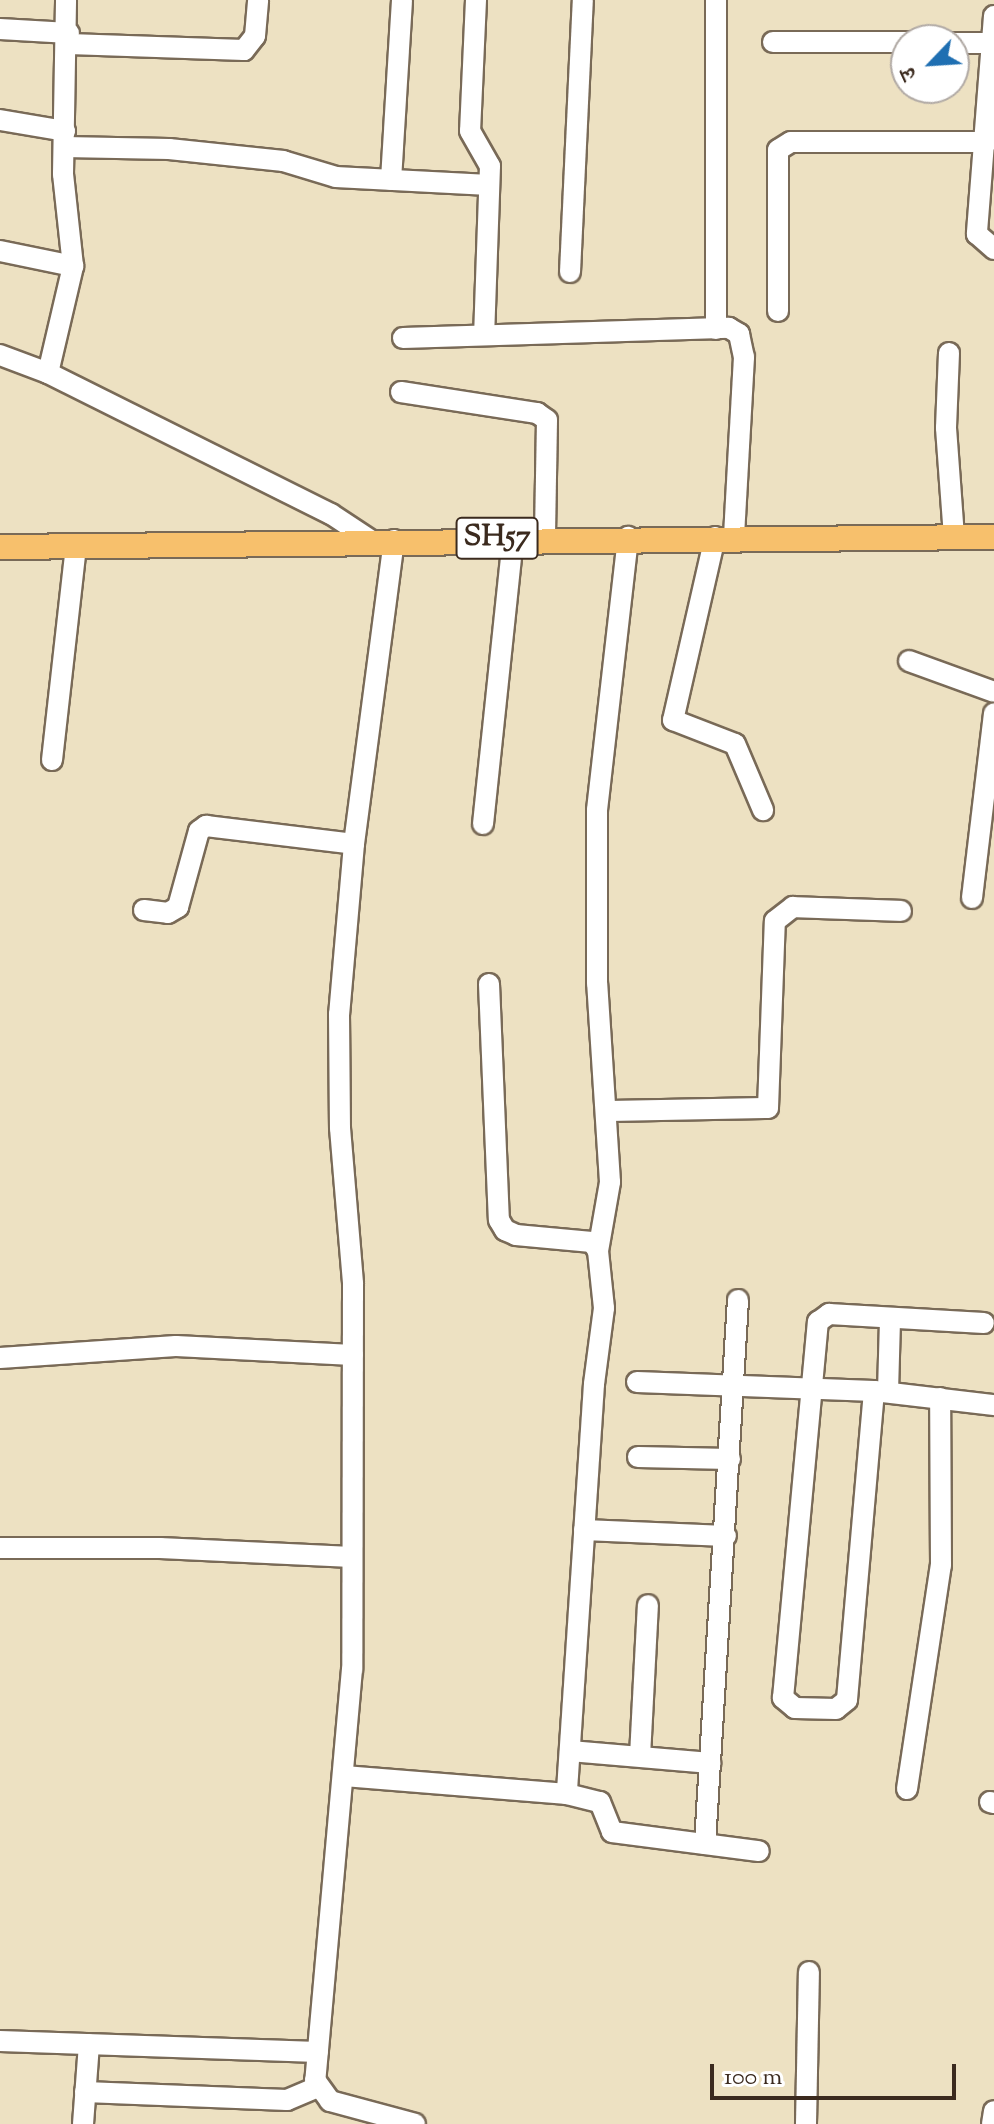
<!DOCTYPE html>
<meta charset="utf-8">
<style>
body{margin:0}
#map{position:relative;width:994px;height:2124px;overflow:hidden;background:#ede1c2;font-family:"Sorts Mill Goudy","Noto Serif Devanagari",serif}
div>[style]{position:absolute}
.roads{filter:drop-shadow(2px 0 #796a57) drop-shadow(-2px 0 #796a57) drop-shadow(0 2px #796a57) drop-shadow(0 -2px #796a57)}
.minor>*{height:20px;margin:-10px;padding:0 10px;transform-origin:10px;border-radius:10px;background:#fff}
.major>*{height:24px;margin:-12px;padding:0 12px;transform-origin:12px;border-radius:12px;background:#f7c06c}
span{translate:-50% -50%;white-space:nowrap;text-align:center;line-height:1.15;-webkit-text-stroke:8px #fff;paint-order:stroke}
.shield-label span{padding:2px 6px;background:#fff;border:2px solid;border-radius:6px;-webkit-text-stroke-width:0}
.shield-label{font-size:30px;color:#3b2a1e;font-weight:700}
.north{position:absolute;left:890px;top:24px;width:80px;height:80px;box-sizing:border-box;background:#fff;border:2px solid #b1aaa5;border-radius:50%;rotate:245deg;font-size:22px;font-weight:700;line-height:32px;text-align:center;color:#3b2a1e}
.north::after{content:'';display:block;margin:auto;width:28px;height:36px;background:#1f6fb2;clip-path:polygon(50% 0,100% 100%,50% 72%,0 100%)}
.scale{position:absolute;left:710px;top:2064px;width:246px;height:36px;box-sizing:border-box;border:4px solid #3b2a1e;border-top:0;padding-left:10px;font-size:24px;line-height:28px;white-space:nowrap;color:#3b2a1e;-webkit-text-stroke:6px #fff;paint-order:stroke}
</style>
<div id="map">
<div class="roads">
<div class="minor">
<i style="left:476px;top:0;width:131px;rotate:92.6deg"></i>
<i style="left:470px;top:131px;width:40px;rotate:60.3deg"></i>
<i style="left:490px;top:166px;width:169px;rotate:92deg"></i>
<i style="left:716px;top:0;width:329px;rotate:90deg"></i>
<i style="left:994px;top:16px;width:219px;rotate:94.5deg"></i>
<i style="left:977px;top:234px;width:23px;rotate:41deg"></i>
<i style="left:0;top:29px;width:69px;rotate:3.3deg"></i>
<i style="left:773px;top:42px;width:133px"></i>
<i style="left:954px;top:43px;width:39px"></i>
<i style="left:69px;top:44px;width:175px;rotate:2deg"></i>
<i style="left:244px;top:50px;width:18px;rotate:-52deg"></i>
<i style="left:255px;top:36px;width:36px;rotate:-85deg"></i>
<i style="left:0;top:120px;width:66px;rotate:9.6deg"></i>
<i style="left:64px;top:147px;width:105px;rotate:1.1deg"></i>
<i style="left:169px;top:149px;width:115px;rotate:6deg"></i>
<i style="left:283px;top:161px;width:55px;rotate:16.8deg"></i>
<i style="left:336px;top:177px;width:153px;rotate:3deg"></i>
<i style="left:391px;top:180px;width:180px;rotate:-86.5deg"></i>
<i style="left:0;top:251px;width:75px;rotate:11.6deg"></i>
<i style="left:570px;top:272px;width:272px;rotate:-87.3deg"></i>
<i style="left:778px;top:311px;width:161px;rotate:-90deg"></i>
<i style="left:778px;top:150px;width:15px;rotate:-32deg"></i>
<i style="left:791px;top:142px;width:196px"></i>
<i style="left:403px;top:338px;width:326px;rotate:-1.8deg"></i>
<i style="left:729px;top:328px;width:12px;rotate:31deg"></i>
<i style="left:739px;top:334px;width:24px;rotate:78deg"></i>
<i style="left:744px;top:357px;width:180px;rotate:93.2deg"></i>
<i style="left:949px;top:353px;width:75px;rotate:92.3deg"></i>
<i style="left:946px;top:428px;width:109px;rotate:85.8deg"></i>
<i style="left:0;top:355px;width:51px;rotate:20.6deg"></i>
<i style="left:48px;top:373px;width:316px;rotate:26.5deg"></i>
<i style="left:331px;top:514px;width:49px;rotate:33.4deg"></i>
<i style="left:48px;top:373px;width:110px;rotate:-76.8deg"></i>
<i style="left:73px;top:266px;width:93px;rotate:-96.2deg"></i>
<i style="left:63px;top:174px;width:174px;rotate:-89deg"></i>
<i style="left:401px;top:392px;width:138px;rotate:8.8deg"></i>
<i style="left:537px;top:413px;width:12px;rotate:35deg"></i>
<i style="left:547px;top:420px;width:118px;rotate:91deg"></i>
<i style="left:715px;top:537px;width:188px;rotate:102.9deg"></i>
<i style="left:673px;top:720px;width:66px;rotate:21.2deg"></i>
<i style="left:735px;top:744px;width:72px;rotate:67deg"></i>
<i style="left:394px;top:540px;width:307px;rotate:97.5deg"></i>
<i style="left:354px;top:844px;width:171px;rotate:95deg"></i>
<i style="left:339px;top:1014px;width:114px;rotate:89.5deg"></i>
<i style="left:340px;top:1128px;width:157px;rotate:85.2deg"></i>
<i style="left:353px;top:1284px;width:385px;rotate:90.1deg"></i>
<i style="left:352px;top:1669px;width:413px;rotate:95.1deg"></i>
<i style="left:315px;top:2080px;width:26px;rotate:54deg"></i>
<i style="left:330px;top:2101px;width:88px;rotate:15.1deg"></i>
<i style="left:909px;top:661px;width:90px;rotate:20deg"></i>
<i style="left:52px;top:760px;width:216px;rotate:-83.6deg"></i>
<i style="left:483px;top:824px;width:288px;rotate:-84deg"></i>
<i style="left:972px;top:898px;width:186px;rotate:-83.2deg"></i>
<i style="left:144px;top:910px;width:24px;rotate:7deg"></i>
<i style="left:168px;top:913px;width:12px;rotate:-31deg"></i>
<i style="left:178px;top:907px;width:79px;rotate:-74.6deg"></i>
<i style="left:199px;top:831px;width:9px;rotate:-36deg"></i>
<i style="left:206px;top:826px;width:149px;rotate:6.9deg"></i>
<i style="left:489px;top:984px;width:236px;rotate:87.6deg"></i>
<i style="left:499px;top:1220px;width:12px;rotate:59deg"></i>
<i style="left:505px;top:1230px;width:12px;rotate:24deg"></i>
<i style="left:516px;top:1235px;width:76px;rotate:5.3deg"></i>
<i style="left:592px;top:1242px;width:11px;rotate:56deg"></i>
<i style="left:598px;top:1251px;width:57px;rotate:84deg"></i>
<i style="left:604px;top:1308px;width:77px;rotate:97.5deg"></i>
<i style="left:594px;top:1384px;width:411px;rotate:93.8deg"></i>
<i style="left:606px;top:1111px;width:162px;rotate:-1.1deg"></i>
<i style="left:768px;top:1108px;width:187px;rotate:-87.9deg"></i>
<i style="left:775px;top:921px;width:23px;rotate:-38deg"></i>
<i style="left:793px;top:907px;width:108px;rotate:2.1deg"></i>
<i style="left:598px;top:1251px;width:70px;rotate:-80.1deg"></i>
<i style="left:610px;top:1182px;width:199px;rotate:-93.7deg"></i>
<i style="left:597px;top:983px;width:173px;rotate:-90deg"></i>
<i style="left:597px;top:810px;width:275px;rotate:-83.5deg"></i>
<i style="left:0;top:1358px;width:176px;rotate:-3.9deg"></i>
<i style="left:176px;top:1346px;width:177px;rotate:2.9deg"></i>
<i style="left:637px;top:1382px;width:237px;rotate:2.2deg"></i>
<i style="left:874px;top:1391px;width:121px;rotate:6.7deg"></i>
<i style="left:874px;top:1391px;width:310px;rotate:95deg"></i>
<i style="left:847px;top:1700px;width:14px;rotate:141deg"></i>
<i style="left:836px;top:1709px;width:41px;rotate:-178.6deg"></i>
<i style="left:795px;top:1708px;width:16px;rotate:-140deg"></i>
<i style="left:783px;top:1698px;width:378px;rotate:-84.7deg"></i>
<i style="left:818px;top:1322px;width:14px;rotate:-36deg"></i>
<i style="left:829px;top:1314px;width:155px;rotate:3.3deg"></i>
<i style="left:888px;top:1392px;width:73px;rotate:-88.4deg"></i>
<i style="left:638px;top:1457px;width:92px;rotate:1.2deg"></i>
<i style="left:584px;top:1530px;width:142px;rotate:2.4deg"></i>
<i style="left:0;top:1548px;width:160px"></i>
<i style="left:160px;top:1548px;width:192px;rotate:2.7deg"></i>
<i style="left:570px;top:1751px;width:141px;rotate:4.9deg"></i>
<i style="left:640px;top:1756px;width:151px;rotate:-87deg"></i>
<i style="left:344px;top:1776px;width:224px;rotate:4.6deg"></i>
<i style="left:567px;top:1794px;width:34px;rotate:14deg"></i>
<i style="left:600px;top:1802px;width:32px;rotate:68deg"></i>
<i style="left:612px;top:1832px;width:148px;rotate:7.4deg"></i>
<i style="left:907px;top:1789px;width:227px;rotate:-81.4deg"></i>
<i style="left:941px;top:1565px;width:167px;rotate:-90.3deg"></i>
<i style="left:990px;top:1802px;width:4px;rotate:14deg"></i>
<i style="left:705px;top:1844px;width:545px;rotate:-86.53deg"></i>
<i style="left:0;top:2041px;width:318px;rotate:2deg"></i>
<i style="left:85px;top:2092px;width:202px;rotate:2.3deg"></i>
<i style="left:287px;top:2100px;width:34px;rotate:-23deg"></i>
<i style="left:83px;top:2124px;width:80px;rotate:-85.7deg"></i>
<i style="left:806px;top:2124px;width:152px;rotate:-88.9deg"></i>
<i style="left:992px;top:2124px;width:13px;rotate:-81deg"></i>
</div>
<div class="major">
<i style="left:0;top:547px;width:994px;rotate:-0.58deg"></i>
</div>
</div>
<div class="shield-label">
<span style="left:497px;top:538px">SH57</span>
</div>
<div class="north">उ</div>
<div class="scale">100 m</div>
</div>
